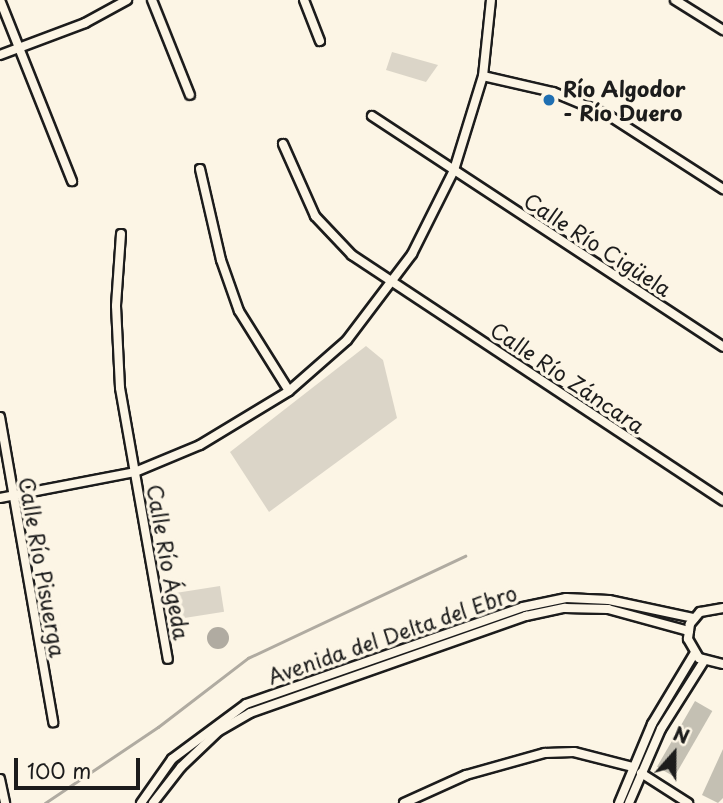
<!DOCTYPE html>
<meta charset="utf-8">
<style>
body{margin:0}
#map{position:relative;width:723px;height:803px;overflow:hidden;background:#fcf5e5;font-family:"Playpen Sans",sans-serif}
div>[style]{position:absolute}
.green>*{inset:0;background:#dbd5c8;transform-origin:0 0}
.water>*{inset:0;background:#b0aba1}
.round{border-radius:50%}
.stream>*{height:2.5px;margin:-1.25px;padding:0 1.25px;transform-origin:1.25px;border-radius:1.25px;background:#b0aba1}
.building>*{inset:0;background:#c4c0b3;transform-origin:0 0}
.roads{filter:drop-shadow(2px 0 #1c1c1c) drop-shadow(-2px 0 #1c1c1c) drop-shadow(0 2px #1c1c1c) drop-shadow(0 -2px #1c1c1c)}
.minor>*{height:8px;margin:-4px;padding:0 4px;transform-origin:4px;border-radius:4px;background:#fcf5e5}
.dots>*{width:19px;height:19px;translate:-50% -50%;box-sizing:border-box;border:4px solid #fcf5e5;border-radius:50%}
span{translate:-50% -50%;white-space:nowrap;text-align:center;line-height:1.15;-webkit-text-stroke:7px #fcf5e5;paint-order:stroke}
.poi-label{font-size:21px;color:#1c1c1c;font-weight:700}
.left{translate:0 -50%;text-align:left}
.street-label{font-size:21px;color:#1c1c1c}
.north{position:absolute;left:639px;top:719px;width:70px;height:70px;-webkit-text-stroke:5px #fcf5e5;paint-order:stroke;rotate:21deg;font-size:19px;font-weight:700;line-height:28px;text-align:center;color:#1c1c1c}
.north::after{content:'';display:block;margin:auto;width:24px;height:32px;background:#1c1c1c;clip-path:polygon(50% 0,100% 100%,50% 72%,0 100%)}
.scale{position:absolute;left:14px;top:758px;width:126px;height:32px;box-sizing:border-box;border:4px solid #1c1c1c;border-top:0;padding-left:9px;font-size:21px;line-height:24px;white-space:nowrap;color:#1c1c1c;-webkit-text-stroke:5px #fcf5e5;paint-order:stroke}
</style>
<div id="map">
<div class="green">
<i style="clip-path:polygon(392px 52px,438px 65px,426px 82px,386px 70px)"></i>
<i style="clip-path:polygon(366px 346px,383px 360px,397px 418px,269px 512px,230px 452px)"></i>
<i style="left:220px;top:586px;width:26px;height:45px;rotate:81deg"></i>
</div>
<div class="water">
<i class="round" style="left:207px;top:627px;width:22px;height:22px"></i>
</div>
<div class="stream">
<i style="left:45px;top:803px;width:136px;rotate:-33.9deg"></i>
<i style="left:158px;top:727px;width:113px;rotate:-37.5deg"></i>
<i style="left:248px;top:658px;width:240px;rotate:-25.2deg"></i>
</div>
<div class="building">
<i style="left:695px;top:701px;width:20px;height:76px;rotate:30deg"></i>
<i style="clip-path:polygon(723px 749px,723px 798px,718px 803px,702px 795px)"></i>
</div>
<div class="roads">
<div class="minor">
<i style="left:0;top:0;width:195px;rotate:68.3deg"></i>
<i style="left:152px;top:0;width:102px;rotate:68.2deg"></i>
<i style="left:304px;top:0;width:44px;rotate:68.7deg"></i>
<i style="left:675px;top:0;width:57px;rotate:32deg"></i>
<i style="left:0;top:55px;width:91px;rotate:-20.6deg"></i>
<i style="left:85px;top:23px;width:48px;rotate:-28.7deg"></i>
<i style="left:483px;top:76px;width:72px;rotate:12.9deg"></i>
<i style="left:553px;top:92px;width:60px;rotate:22.7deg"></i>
<i style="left:608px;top:115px;width:137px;rotate:32.8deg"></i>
<i style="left:372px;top:116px;width:420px;rotate:33.3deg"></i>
<i style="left:283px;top:144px;width:79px;rotate:66deg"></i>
<i style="left:315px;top:216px;width:54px;rotate:46.5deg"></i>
<i style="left:352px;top:255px;width:445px;rotate:33.5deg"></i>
<i style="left:200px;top:169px;width:93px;rotate:77deg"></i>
<i style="left:221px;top:260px;width:54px;rotate:70.6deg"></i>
<i style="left:239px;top:311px;width:94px;rotate:58deg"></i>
<i style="left:121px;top:234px;width:72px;rotate:94deg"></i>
<i style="left:116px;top:306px;width:82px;rotate:87.2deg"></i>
<i style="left:120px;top:388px;width:275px;rotate:80deg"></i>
<i style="left:0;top:417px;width:310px;rotate:80.1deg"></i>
<i style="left:0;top:498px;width:137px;rotate:-10.9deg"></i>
<i style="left:135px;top:472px;width:70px;rotate:-22.6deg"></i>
<i style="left:200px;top:445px;width:104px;rotate:-31.2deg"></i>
<i style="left:289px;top:391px;width:77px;rotate:-41.3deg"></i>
<i style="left:347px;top:340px;width:108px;rotate:-52.9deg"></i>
<i style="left:412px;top:254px;width:94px;rotate:-63.4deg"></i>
<i style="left:454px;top:170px;width:98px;rotate:-72.9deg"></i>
<i style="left:483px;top:76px;width:76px;rotate:-84deg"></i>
<i style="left:723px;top:608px;width:23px;rotate:170deg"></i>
<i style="left:700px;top:612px;width:16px;rotate:130deg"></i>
<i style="left:690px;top:624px;width:15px;rotate:98deg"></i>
<i style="left:688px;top:639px;width:22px;rotate:60deg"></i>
<i style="left:699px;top:658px;width:25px;rotate:14deg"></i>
<i style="left:641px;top:773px;width:56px;rotate:32.6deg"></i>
<i style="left:0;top:779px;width:25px;rotate:78deg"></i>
<i style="left:141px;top:803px;width:54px;rotate:-54.8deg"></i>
<i style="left:172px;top:759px;width:92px;rotate:-36.6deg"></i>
<i style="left:246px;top:704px;width:293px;rotate:-19.3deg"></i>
<i style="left:523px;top:607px;width:44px;rotate:-11.8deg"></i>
<i style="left:566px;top:598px;width:43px;rotate:2.7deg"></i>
<i style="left:609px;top:600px;width:87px;rotate:12deg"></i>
<i style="left:153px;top:803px;width:46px;rotate:-52.1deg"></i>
<i style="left:181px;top:767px;width:52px;rotate:-43.5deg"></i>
<i style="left:219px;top:731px;width:36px;rotate:-30deg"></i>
<i style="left:250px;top:713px;width:293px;rotate:-19.4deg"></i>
<i style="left:526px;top:616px;width:40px;rotate:-12deg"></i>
<i style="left:565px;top:608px;width:43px;rotate:1.3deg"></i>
<i style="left:608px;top:609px;width:84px;rotate:15.2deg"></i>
<i style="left:404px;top:803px;width:68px;rotate:-24.3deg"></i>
<i style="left:466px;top:775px;width:82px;rotate:-15.6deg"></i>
<i style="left:545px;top:753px;width:29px;rotate:-2deg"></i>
<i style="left:574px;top:752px;width:61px;rotate:14.3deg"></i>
<i style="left:619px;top:803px;width:86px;rotate:-67.3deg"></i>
<i style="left:652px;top:724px;width:82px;rotate:-59deg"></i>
<i style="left:629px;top:803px;width:81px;rotate:-66.6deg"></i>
<i style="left:661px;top:729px;width:80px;rotate:-57.7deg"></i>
</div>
</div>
<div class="dots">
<i style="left:549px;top:100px;background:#1f6fb2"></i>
</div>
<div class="poi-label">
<span class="left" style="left:563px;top:100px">Río Algodor<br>- Río Duero</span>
</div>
<div class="street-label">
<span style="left:598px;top:244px;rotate:33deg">Calle Río Cigüela</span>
<span style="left:568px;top:377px;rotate:34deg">Calle Río Záncara</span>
<span style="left:169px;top:562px;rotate:80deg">Calle Río Ágeda</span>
<span style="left:43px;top:567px;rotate:80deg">Calle Río Pisuerga</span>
<span style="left:392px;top:634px;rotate:-19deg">Avenida del Delta del Ebro</span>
</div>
<div class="north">N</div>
<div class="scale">100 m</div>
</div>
